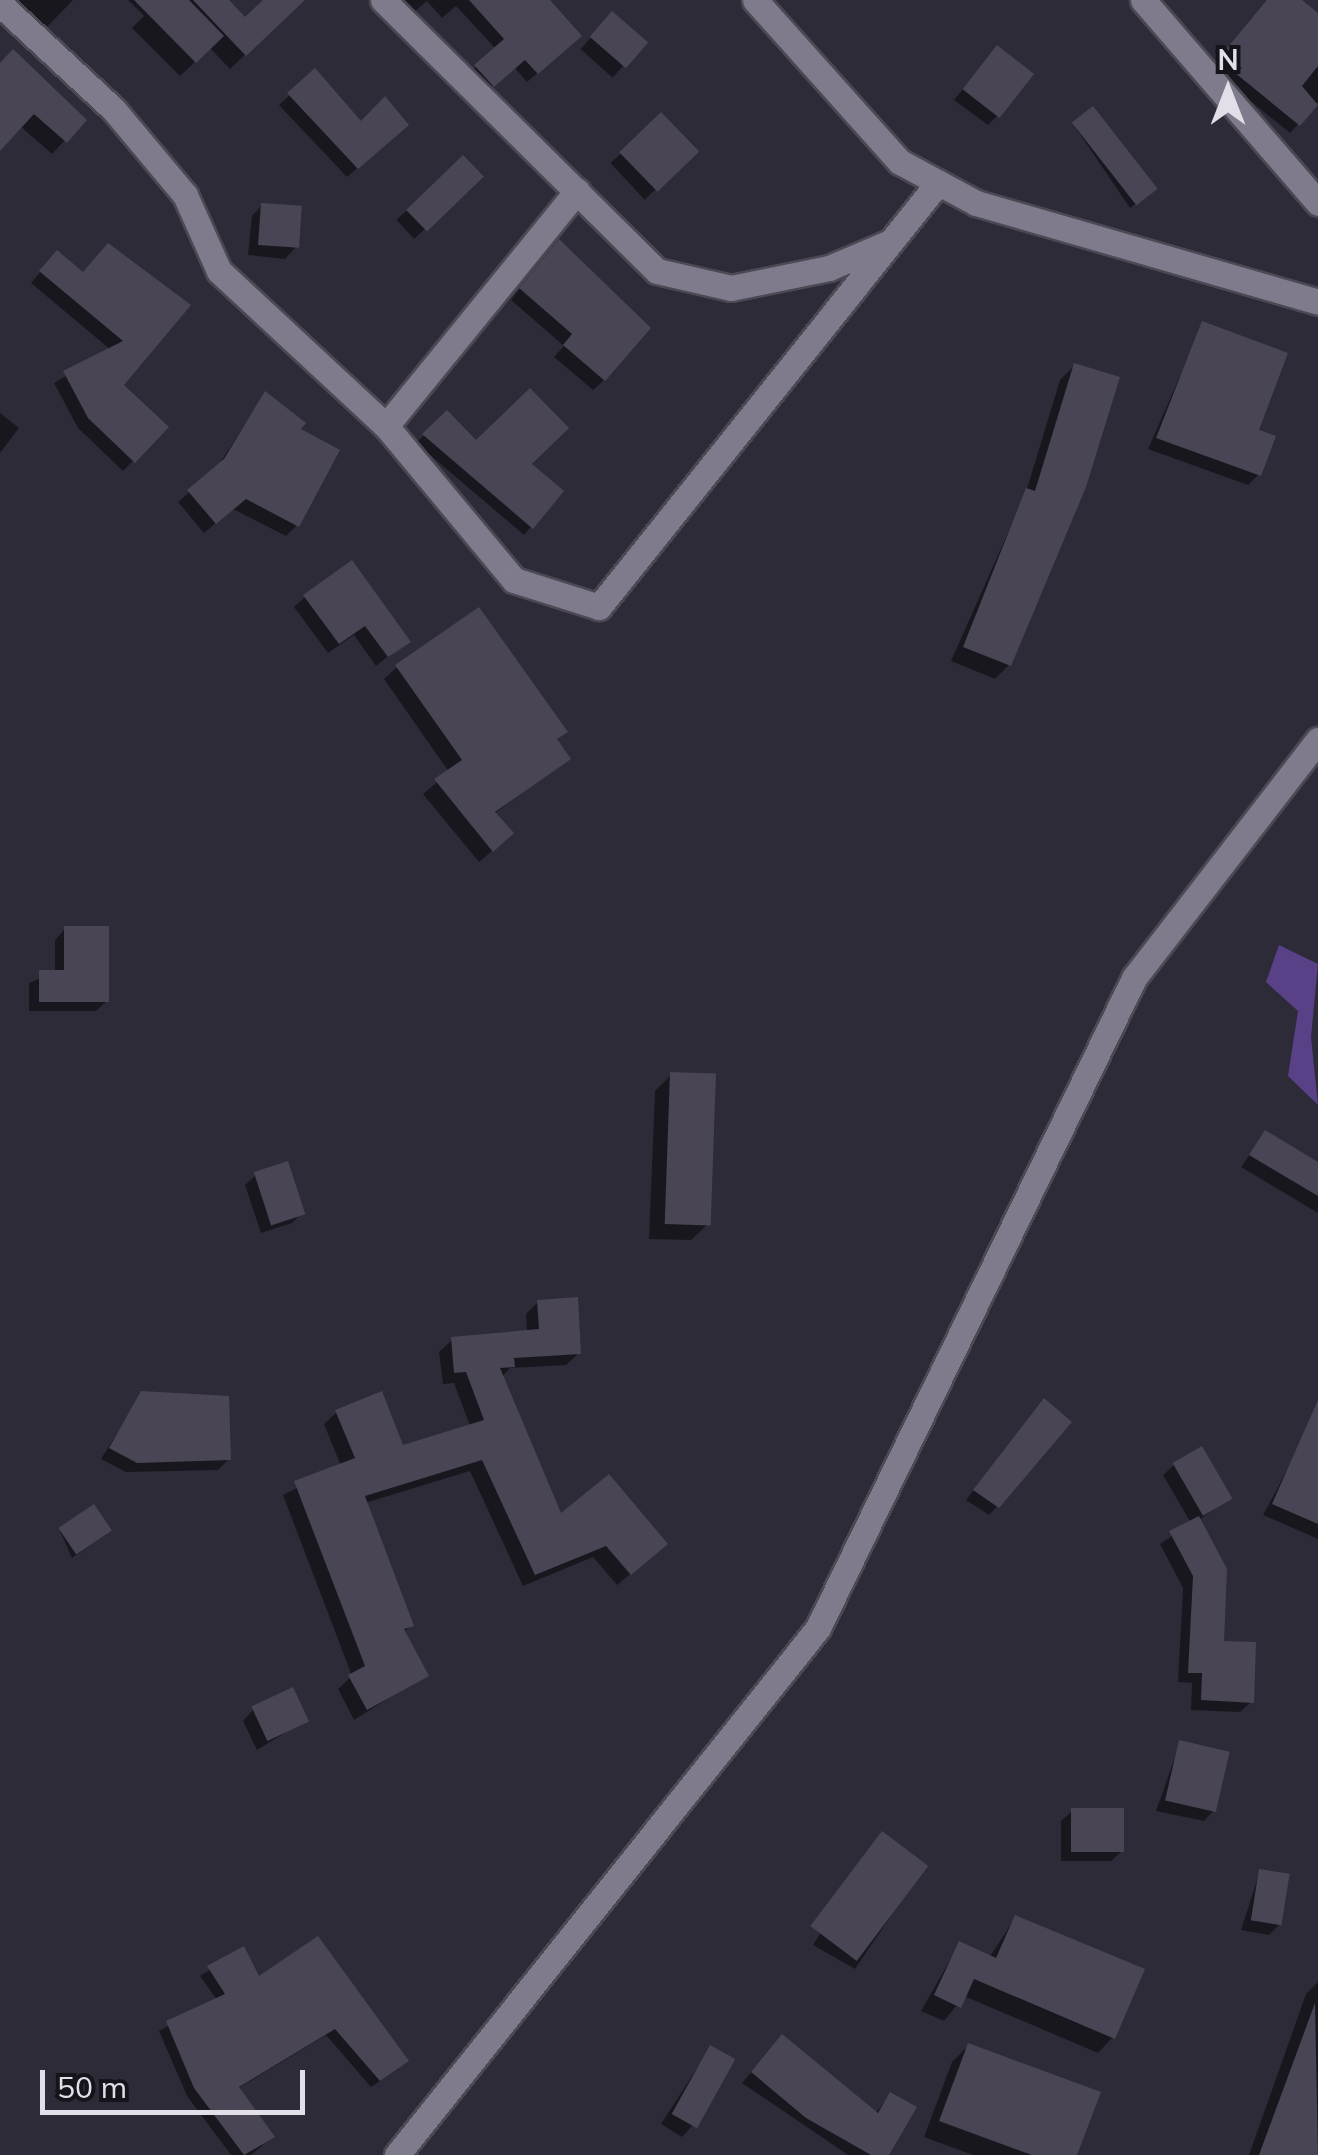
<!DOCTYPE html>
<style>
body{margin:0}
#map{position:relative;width:1318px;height:2155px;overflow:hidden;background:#2e2b39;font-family:Mulish,sans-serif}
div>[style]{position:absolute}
.green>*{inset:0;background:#584187}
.shadow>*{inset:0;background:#0007;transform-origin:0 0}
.building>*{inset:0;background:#494555;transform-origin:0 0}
.roads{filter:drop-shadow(2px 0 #4c4854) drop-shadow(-2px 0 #4c4854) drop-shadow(0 2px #4c4854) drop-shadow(0 -2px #4c4854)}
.minor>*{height:25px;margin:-12.5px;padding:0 12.5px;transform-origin:12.5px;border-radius:12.5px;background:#7f7b8c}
span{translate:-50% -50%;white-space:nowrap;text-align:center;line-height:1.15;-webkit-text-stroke:8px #16141b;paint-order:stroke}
.north{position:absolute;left:1178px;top:40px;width:100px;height:100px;-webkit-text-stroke:8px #16141b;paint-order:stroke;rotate:0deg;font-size:28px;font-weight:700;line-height:40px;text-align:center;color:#e2dfe9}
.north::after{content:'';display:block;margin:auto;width:35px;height:45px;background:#e2dfe9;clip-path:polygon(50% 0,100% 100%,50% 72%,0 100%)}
.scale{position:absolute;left:40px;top:2070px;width:265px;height:45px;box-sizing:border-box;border:5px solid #e2dfe9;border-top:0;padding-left:12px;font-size:30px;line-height:35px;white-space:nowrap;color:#e2dfe9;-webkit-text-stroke:8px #16141b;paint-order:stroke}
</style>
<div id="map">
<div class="green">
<i style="clip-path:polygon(1279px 945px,1318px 964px,1311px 1037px,1318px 1105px,1288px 1076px,1298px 1011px,1266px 982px)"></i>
</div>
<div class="shadow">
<i style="clip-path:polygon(14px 0,73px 0,46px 28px)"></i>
<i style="clip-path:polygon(128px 0,226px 0,245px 20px,266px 0,302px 0,230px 69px,210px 48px,180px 76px,132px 28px,144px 16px)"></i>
<i style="clip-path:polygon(390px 0,547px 0,569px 46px,527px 82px,514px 67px,483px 95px,466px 76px,496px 49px,456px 6px,442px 18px,427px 1px,406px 19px)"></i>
<i style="clip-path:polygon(1269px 0,1298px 0,1318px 31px,1318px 102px,1290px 133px,1211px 69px)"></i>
<i style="left:612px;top:14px;width:43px;height:47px;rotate:42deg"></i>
<i style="clip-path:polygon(987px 59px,998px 115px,988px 125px,954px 100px)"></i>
<i style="clip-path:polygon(0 65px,84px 120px,52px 154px,20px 126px,0 148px)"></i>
<i style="clip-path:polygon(315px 71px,361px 125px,396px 135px,347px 177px,279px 105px)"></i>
<i style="left:661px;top:116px;width:50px;height:69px;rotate:47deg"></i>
<i style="clip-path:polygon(1073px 124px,1150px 193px,1130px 208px)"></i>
<i style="left:463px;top:158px;width:26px;height:91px;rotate:47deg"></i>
<i style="clip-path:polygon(262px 205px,295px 248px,285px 259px,248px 255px,252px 216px)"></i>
<i style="clip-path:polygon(548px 253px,604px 380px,593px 390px,554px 357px,564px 346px,511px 300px)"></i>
<i style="clip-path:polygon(47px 264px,187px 305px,121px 385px,166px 427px,123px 471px,78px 428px,54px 383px,111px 350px,31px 283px)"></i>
<i style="clip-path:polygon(1203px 324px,1256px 432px,1258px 475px,1248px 485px,1148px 449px)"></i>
<i style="clip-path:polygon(1074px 366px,1009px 665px,995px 679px,951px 661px,1026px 492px,1060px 380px)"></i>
<i style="clip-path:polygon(265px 394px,297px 430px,297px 525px,286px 536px,233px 509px,204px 533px,178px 502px,216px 469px)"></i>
<i style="clip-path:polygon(0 413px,19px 428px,0 453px)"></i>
<i style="clip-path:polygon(446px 414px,476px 443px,565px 428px,531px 466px,561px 491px,524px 535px,416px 443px)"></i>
<i style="clip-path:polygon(305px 597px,407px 641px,376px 666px,354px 635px,328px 653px,294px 607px)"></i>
<i style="clip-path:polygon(397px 667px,565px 731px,555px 741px,568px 759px,494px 814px,498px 846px,479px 862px,423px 794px,449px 772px,384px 679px)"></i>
<i style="clip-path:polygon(65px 929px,107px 1001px,96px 1011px,29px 1011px,29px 983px,55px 972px,55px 940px)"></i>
<i style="clip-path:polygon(671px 1075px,708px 1224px,691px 1240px,649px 1239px,655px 1091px)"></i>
<i style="clip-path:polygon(1265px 1133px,1318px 1165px,1318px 1213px,1241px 1167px)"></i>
<i style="clip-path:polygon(256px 1175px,302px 1213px,292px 1223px,261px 1233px,245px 1185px)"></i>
<i style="clip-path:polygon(538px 1302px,579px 1353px,566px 1365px,510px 1368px,501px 1378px,560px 1518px,652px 1556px,617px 1585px,593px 1557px,523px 1586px,470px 1471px,365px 1503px,411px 1625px,403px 1633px,426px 1675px,354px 1720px,338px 1689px,352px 1676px,283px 1495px,341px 1466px,324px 1424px,337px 1412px,401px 1448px,470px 1426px,454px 1383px,443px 1384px,439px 1352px,452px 1340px,527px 1332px,526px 1314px)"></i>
<i style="clip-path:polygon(142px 1394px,229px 1459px,218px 1470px,126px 1472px,101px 1459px)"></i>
<i style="clip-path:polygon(1035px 1410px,998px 1506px,989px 1515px,966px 1500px)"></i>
<i style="clip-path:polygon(1301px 1444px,1318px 1451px,1318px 1539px,1263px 1515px)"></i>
<i style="clip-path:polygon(1174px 1465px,1229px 1499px,1199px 1520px,1222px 1643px,1251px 1702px,1240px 1712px,1191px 1710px,1192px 1683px,1178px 1682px,1183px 1588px,1160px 1544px,1191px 1523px,1163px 1475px)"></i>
<i style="clip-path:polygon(60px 1531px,105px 1535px,72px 1558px)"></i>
<i style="clip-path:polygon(253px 1710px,306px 1720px,257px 1750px,243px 1721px)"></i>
<i style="clip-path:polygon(1180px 1743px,1214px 1810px,1204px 1821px,1156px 1811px)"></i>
<i style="clip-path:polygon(1072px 1811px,1122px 1851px,1111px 1861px,1061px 1861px,1061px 1821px)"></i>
<i style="clip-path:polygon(882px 1834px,924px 1867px,855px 1969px,813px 1945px)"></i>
<i style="clip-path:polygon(1260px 1871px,1279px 1925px,1269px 1935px,1241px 1930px)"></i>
<i style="clip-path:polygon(1015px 1918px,1113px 2037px,1098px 2053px,964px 1996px,944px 2021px,921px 2011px,959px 1944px,989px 1958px)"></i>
<i style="clip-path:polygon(242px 1950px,258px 1980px,398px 2069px,371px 2087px,326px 2035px,237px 2089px,272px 2137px,251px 2155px,231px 2155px,187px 2096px,159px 2031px,217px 2000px,200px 1976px)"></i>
<i style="clip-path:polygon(1318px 1982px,1318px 2155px,1249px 2155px,1306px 1994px)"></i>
<i style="clip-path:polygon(968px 2046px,1075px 2155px,973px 2155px,924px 2137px,952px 2062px)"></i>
<i style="clip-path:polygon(710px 2048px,692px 2126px,682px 2137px,661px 2124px)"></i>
<i style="clip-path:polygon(772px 2048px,875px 2114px,890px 2095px,886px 2155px,848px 2155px,742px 2083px)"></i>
</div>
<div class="building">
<i style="clip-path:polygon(134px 0,189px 0,224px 36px,196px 63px)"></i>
<i style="clip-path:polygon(193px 0,229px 0,245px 17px,263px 0,305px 0,246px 56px)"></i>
<i style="clip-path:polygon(469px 0,550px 0,582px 36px,538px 74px,525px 60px,494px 87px,474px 65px,504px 39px)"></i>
<i style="clip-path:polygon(1267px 0,1302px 0,1318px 13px,1318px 66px,1302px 86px,1318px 105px,1300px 126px,1218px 59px)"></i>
<i style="left:612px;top:11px;width:48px;height:34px;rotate:41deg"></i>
<i style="left:997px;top:45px;width:47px;height:56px;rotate:38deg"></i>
<i style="clip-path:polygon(13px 49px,87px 120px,67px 143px,34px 114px,0 151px,0 63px)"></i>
<i style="clip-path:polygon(315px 68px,361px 121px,385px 96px,409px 125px,358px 169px,287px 93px)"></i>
<i style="left:1093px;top:106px;width:105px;height:27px;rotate:52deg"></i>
<i style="left:661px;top:112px;width:55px;height:58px;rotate:46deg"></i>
<i style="left:463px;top:155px;width:30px;height:79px;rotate:46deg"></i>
<i style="left:261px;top:203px;width:41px;height:42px;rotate:4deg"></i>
<i style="clip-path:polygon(559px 239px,651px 328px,605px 381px,563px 345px,572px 334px,519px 288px)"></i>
<i style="clip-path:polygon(108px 243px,191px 305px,124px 385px,169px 427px,135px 463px,88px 418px,63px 371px,123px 341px,39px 271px,57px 250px,83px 272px)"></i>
<i style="clip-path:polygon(1202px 321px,1288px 353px,1259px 430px,1276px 436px,1261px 476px,1156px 438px)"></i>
<i style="clip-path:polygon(1074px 363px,1120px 377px,1086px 487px,1011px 666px,963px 647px,1026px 488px,1035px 491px)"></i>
<i style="clip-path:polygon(530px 388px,569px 428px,532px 464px,564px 491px,533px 529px,422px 434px,447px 410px,476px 440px)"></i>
<i style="clip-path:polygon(265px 391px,306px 423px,301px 429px,340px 450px,299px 527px,246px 499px,216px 524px,187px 490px,224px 459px)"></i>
<i style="clip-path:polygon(352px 560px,411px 642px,388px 657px,365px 626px,339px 644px,303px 595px)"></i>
<i style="clip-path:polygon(479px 607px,568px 732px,557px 739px,571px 759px,495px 812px,514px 833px,493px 852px,434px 779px,462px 760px,395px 665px)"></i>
<i style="clip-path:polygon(64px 926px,109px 926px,109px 1002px,39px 1002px,39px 970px,64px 970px)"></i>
<i style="left:670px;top:1072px;width:46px;height:152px;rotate:2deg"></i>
<i style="clip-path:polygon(1265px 1130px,1318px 1162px,1318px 1196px,1249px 1155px)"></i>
<i style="left:288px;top:1161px;width:56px;height:36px;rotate:72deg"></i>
<i style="clip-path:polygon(578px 1297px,581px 1354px,514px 1358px,515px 1367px,500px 1368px,561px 1513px,609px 1474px,668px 1544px,631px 1575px,606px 1546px,535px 1575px,482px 1460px,365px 1496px,414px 1626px,404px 1629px,429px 1676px,367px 1710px,348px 1675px,365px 1666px,294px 1481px,355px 1458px,335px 1410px,382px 1391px,403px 1445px,484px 1420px,466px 1372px,454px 1373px,451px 1337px,539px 1329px,537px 1300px)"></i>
<i style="clip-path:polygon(141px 1391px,229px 1396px,231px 1460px,137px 1463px,109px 1448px)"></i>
<i style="clip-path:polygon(1044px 1398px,1072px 1422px,999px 1508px,973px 1490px)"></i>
<i style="clip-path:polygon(1318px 1400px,1318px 1524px,1272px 1504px)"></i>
<i style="left:1202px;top:1446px;width:61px;height:34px;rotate:60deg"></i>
<i style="left:94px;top:1504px;width:32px;height:43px;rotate:56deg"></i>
<i style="clip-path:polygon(1199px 1516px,1227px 1569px,1224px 1641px,1256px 1642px,1254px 1703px,1201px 1700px,1202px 1673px,1188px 1673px,1193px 1576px,1169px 1531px)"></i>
<i style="left:293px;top:1687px;width:38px;height:46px;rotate:65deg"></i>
<i style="left:1179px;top:1740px;width:52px;height:62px;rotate:13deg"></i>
<i style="left:1071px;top:1808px;width:53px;height:44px"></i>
<i style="left:882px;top:1831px;width:58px;height:119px;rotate:37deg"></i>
<i style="left:1259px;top:1869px;width:31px;height:52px;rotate:9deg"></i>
<i style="clip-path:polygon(1015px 1915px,1145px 1969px,1115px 2039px,974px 1979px,961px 2008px,934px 1995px,959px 1941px,996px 1958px)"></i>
<i style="clip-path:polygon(318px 1936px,409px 2061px,380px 2081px,335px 2029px,239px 2087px,275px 2137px,244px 2155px,194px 2088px,166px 2021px,225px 1994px,207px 1966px,244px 1946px,259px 1976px)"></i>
<i style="clip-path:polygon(1315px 2003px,1318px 2155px,1259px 2155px)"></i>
<i style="clip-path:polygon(782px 2034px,878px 2113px,890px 2092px,917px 2107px,889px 2155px,871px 2155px,806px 2118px,751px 2072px)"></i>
<i style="clip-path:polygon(968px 2043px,1101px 2092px,1077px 2155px,1032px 2155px,939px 2121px)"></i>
<i style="left:710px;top:2045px;width:29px;height:79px;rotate:29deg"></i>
</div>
<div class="roads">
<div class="minor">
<i style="left:383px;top:0;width:385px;rotate:44.7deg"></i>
<i style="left:657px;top:271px;width:76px;rotate:12.9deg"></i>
<i style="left:731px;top:288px;width:100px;rotate:-11.5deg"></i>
<i style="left:829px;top:268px;width:64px;rotate:-23deg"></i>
<i style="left:755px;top:0;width:217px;rotate:48.2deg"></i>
<i style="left:900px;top:162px;width:86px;rotate:28.3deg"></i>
<i style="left:976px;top:203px;width:356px;rotate:16.1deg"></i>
<i style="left:1143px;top:0;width:268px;rotate:49.2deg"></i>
<i style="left:0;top:4px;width:156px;rotate:42.9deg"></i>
<i style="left:114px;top:110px;width:111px;rotate:50.1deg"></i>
<i style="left:185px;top:195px;width:83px;rotate:65.9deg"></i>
<i style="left:219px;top:271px;width:228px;rotate:42.9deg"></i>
<i style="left:386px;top:426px;width:200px;rotate:50.3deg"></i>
<i style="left:514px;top:580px;width:89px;rotate:17.6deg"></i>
<i style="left:599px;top:607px;width:543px;rotate:-51.36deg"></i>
<i style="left:386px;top:426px;width:303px;rotate:-50.9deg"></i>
<i style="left:397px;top:2155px;width:675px;rotate:-51.38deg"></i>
<i style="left:818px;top:1628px;width:723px;rotate:-64.07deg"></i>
<i style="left:1134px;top:978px;width:301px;rotate:-52.3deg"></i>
</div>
</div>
<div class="north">N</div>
<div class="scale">50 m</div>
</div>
